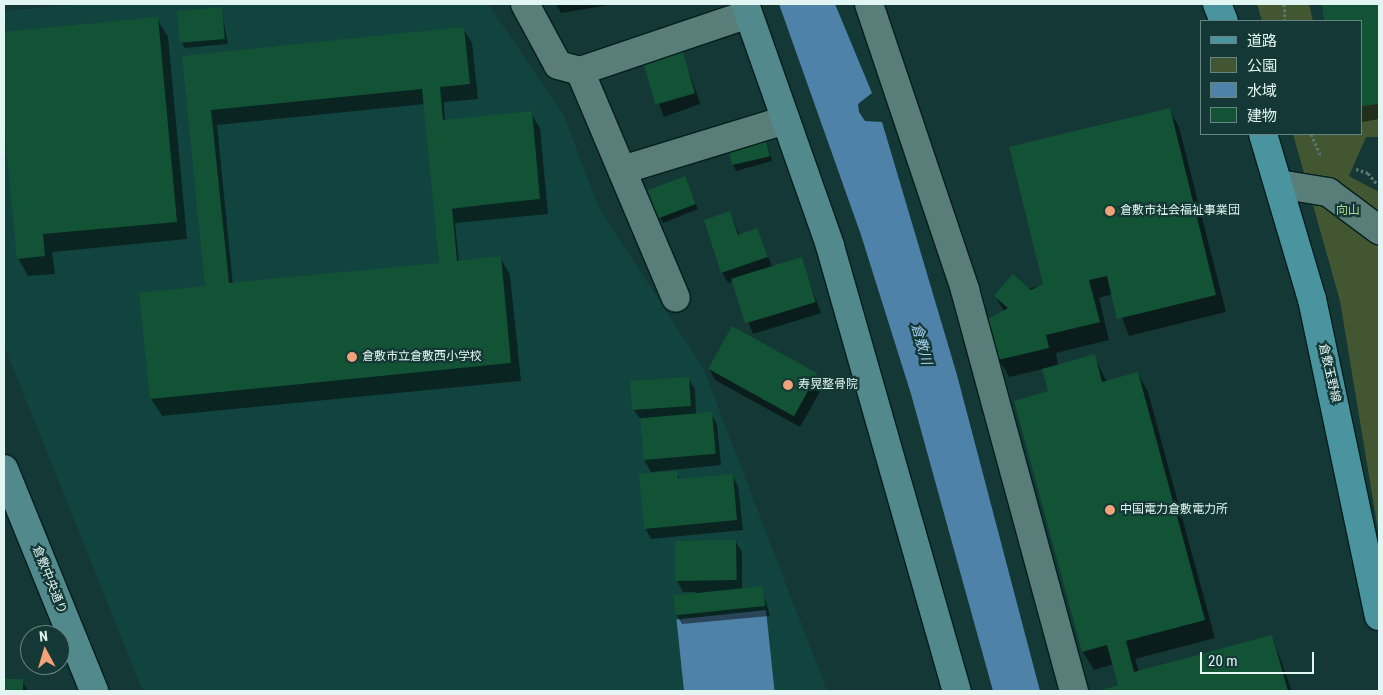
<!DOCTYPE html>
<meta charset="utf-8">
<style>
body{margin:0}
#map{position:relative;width:1383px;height:695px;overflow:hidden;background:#143835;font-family:"Roboto Condensed","Noto Sans JP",sans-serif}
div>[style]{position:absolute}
.built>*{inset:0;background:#11443f}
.green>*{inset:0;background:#425631}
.water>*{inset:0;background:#4f82a8;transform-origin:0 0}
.shadow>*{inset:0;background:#0007;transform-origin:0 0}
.building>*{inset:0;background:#125336;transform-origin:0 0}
.path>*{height:3px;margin-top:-1.5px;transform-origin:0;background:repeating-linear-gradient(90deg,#597774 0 2.5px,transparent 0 5px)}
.roads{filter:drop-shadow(1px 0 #031e1c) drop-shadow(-1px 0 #031e1c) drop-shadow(0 1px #031e1c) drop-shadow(0 -1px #031e1c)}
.street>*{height:28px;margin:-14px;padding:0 14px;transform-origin:14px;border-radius:14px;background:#597d79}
.secondary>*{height:28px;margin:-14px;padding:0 14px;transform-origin:14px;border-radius:14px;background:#52898c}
.primary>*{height:28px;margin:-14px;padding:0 14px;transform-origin:14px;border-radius:14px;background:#4a94a0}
.dots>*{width:14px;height:14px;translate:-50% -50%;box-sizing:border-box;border:2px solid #143835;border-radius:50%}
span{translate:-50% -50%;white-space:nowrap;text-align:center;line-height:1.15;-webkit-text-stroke:4.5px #143835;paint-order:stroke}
.poi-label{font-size:12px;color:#e1f5f2}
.left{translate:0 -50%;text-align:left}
.park-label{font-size:12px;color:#add78c}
.street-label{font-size:12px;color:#e1f5f2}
.water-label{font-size:14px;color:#a9d4f6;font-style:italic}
.frame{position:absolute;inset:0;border:5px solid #e1f5f2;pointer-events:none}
.legend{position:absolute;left:1200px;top:20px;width:162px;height:115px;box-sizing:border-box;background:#143835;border:1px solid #668481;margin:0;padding:6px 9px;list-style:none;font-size:15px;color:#e1f5f2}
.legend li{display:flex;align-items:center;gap:10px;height:25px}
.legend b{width:25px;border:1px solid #668481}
.north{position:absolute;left:20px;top:625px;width:50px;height:50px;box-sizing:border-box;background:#143835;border:1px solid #668481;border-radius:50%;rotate:354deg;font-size:14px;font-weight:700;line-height:20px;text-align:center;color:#e1f5f2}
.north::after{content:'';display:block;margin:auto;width:18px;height:22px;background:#f0a378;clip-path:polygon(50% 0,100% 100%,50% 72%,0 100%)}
.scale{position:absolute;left:1200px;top:652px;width:114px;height:22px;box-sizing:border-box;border:2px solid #e1f5f2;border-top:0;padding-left:6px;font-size:15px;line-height:18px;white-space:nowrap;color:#e1f5f2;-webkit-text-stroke:4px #143835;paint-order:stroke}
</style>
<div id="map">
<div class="built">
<i style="clip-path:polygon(81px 4px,488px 4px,563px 114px,599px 208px,703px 368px,827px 691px,143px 691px,4px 346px,4px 11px)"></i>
</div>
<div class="green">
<i style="clip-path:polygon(1257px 4px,1309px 4px,1313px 21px,1262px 21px)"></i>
<i style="clip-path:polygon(1379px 100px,1379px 137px,1366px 137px,1349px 176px,1379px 192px,1379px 536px,1340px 301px,1293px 134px,1362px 134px,1362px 103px)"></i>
</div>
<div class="water">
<i style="clip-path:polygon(779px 4px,835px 4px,872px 93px,858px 104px,859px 112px,865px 121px,882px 122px,957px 375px,1040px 691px,993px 691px,911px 394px,861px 235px)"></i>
<i style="left:766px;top:610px;width:81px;height:90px;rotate:84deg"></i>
</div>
<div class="shadow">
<i style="clip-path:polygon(556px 4px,615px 4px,561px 13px)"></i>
<i style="clip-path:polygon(1323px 4px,1379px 4px,1379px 119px,1362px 122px,1362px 21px,1325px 21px)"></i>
<i style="clip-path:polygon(221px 8px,228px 44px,185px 48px,182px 43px)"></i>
<i style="clip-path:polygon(157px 19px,168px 37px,187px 239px,52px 252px,55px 274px,28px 276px,18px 258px,4px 111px,4px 33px)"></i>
<i style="clip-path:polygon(evenodd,463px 28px,472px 43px,478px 99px,444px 102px,445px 121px,531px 113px,540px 128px,548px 214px,455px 223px,459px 262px,500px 257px,510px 275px,521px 381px,162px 416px,151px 399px,207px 287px,189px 112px,463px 28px,425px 104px,440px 264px,233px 285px,217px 125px,425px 104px,463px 28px,546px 197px,452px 209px,450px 207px,546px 197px)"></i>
<i style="left:682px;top:53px;width:54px;height:39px;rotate:70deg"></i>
<i style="clip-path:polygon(1169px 109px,1179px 127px,1226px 312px,1129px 336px,1113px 294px,1099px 298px,1109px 340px,1056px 353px,1058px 365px,1094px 356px,1107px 382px,1138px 374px,1148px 392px,1215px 638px,1135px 659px,1139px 672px,1272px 636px,1292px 691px,1102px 691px,1120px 686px,1114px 664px,1094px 670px,1083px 652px,1015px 402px,1049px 392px,1043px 369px,1009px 377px,999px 359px,1004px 311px,995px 296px,1044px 285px)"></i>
<i style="clip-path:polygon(766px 138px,772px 161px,736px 171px,733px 165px)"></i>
<i style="clip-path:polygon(687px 183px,698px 209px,663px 223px,660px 217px)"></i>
<i style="clip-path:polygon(730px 213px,740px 236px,756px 229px,773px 268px,801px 259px,821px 313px,753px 334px,733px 281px,728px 283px,722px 272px)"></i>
<i style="clip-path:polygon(709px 369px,817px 375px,823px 386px,800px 427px,715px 380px)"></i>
<i style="clip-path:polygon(688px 378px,695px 389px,696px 415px,711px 414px,717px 424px,721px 465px,651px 472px,645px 462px,641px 420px,633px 409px)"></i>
<i style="clip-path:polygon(676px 472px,680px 480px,732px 475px,738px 486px,743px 530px,651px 539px,645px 528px)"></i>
<i style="clip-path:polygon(736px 542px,742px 552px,742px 590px,762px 588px,770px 616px,682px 624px,676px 614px,696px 592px,683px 592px,677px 581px)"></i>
<i style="clip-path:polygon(22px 681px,28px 691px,4px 691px,4px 682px)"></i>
</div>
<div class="building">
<i style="clip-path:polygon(1322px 4px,1379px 4px,1379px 104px,1362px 106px,1362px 21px,1324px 21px)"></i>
<i style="left:222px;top:7px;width:32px;height:45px;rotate:85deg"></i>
<i style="clip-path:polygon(158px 17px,177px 222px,43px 234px,45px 256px,17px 259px,4px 124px,4px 32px)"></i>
<i style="clip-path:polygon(evenodd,464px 27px,470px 84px,440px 87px,443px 120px,532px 111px,540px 199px,452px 208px,457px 261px,501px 256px,511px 363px,150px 399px,139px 293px,205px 286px,182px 56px,464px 27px,422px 89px,439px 263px,229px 283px,211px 110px,422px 89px)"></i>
<i style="left:683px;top:52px;width:43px;height:41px;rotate:74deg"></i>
<i style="clip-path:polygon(1170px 108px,1216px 295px,1117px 319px,1107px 276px,1089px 280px,1100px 322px,1046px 335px,1049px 348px,998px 360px,988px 319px,1008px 308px,994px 296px,1013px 274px,1031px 290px,1043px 284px,1009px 147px)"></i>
<i style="left:764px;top:131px;width:26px;height:39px;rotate:77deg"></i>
<i style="left:685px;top:176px;width:30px;height:40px;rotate:69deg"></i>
<i style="clip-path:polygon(730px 211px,738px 235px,757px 228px,768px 257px,721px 273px,704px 220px)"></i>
<i style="left:802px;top:257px;width:47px;height:74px;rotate:73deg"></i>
<i style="left:732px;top:326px;width:98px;height:49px;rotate:29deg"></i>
<i style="clip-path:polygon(1095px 354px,1102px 382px,1138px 372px,1205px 620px,1126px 641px,1134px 672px,1272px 635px,1288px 691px,1099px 691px,1118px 685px,1107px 645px,1082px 652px,1014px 401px,1048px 391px,1042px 369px)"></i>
<i style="left:689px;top:377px;width:29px;height:59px;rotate:86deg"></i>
<i style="left:712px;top:412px;width:42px;height:72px;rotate:85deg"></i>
<i style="clip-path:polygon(677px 471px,678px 479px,733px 474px,737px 520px,644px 529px,639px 474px)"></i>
<i style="left:736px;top:540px;width:40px;height:61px;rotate:89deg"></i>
<i style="left:763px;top:586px;width:20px;height:90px;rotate:84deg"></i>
<i style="left:23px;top:679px;width:12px;height:19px;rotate:90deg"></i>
</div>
<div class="path">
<i style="left:1284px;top:4px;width:17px;rotate:87deg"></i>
<i style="left:1311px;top:134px;width:24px;rotate:66deg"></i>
<i style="left:1356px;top:169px;width:13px;rotate:18deg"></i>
<i style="left:1368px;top:173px;width:13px;rotate:51deg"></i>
</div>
<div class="roads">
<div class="street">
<i style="left:525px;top:4px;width:69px;rotate:61.6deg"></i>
<i style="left:558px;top:65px;width:23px;rotate:15deg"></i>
<i style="left:580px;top:71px;width:177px;rotate:-18.7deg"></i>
<i style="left:869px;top:4px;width:302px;rotate:71.4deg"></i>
<i style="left:965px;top:290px;width:416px;rotate:74.8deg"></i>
<i style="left:580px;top:71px;width:246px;rotate:67.1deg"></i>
<i style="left:622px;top:170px;width:171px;rotate:-17deg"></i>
<i style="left:1279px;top:184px;width:50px;rotate:9.3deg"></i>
<i style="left:1328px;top:192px;width:64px;rotate:36.7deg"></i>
</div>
<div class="secondary">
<i style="left:745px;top:4px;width:256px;rotate:70.6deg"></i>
<i style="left:830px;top:246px;width:463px;rotate:74.1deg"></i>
<i style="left:4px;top:469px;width:240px;rotate:67.9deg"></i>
</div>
<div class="primary">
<i style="left:1217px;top:4px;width:18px;rotate:68deg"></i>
<i style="left:1263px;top:134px;width:172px;rotate:73.5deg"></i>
<i style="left:1312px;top:299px;width:324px;rotate:78.1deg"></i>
</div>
</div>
<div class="dots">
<i style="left:1110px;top:211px;background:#f0a378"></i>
<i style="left:352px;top:357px;background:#f0a378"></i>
<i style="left:788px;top:385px;background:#f0a378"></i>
<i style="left:1110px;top:510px;background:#f0a378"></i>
</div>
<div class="poi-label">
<span class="left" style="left:1120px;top:211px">倉敷市社会福祉事業団</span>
<span class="left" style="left:362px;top:357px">倉敷市立倉敷西小学校</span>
<span class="left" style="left:798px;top:385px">寿晃整骨院</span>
<span class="left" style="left:1120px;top:510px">中国電力倉敷電力所</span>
</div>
<div class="park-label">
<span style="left:1348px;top:211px">向山</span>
</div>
<div class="street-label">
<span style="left:1329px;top:373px;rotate:77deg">倉敷玉野線</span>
<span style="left:49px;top:580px;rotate:68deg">倉敷中央通り</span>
</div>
<div class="water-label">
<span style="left:922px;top:344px;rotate:75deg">倉敷川</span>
</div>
<div class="frame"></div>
<ul class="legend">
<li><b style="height:6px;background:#4a94a0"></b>道路</li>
<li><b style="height:14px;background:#425631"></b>公園</li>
<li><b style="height:14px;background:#4f82a8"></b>水域</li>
<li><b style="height:14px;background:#125336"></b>建物</li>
</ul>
<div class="north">N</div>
<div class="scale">20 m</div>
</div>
